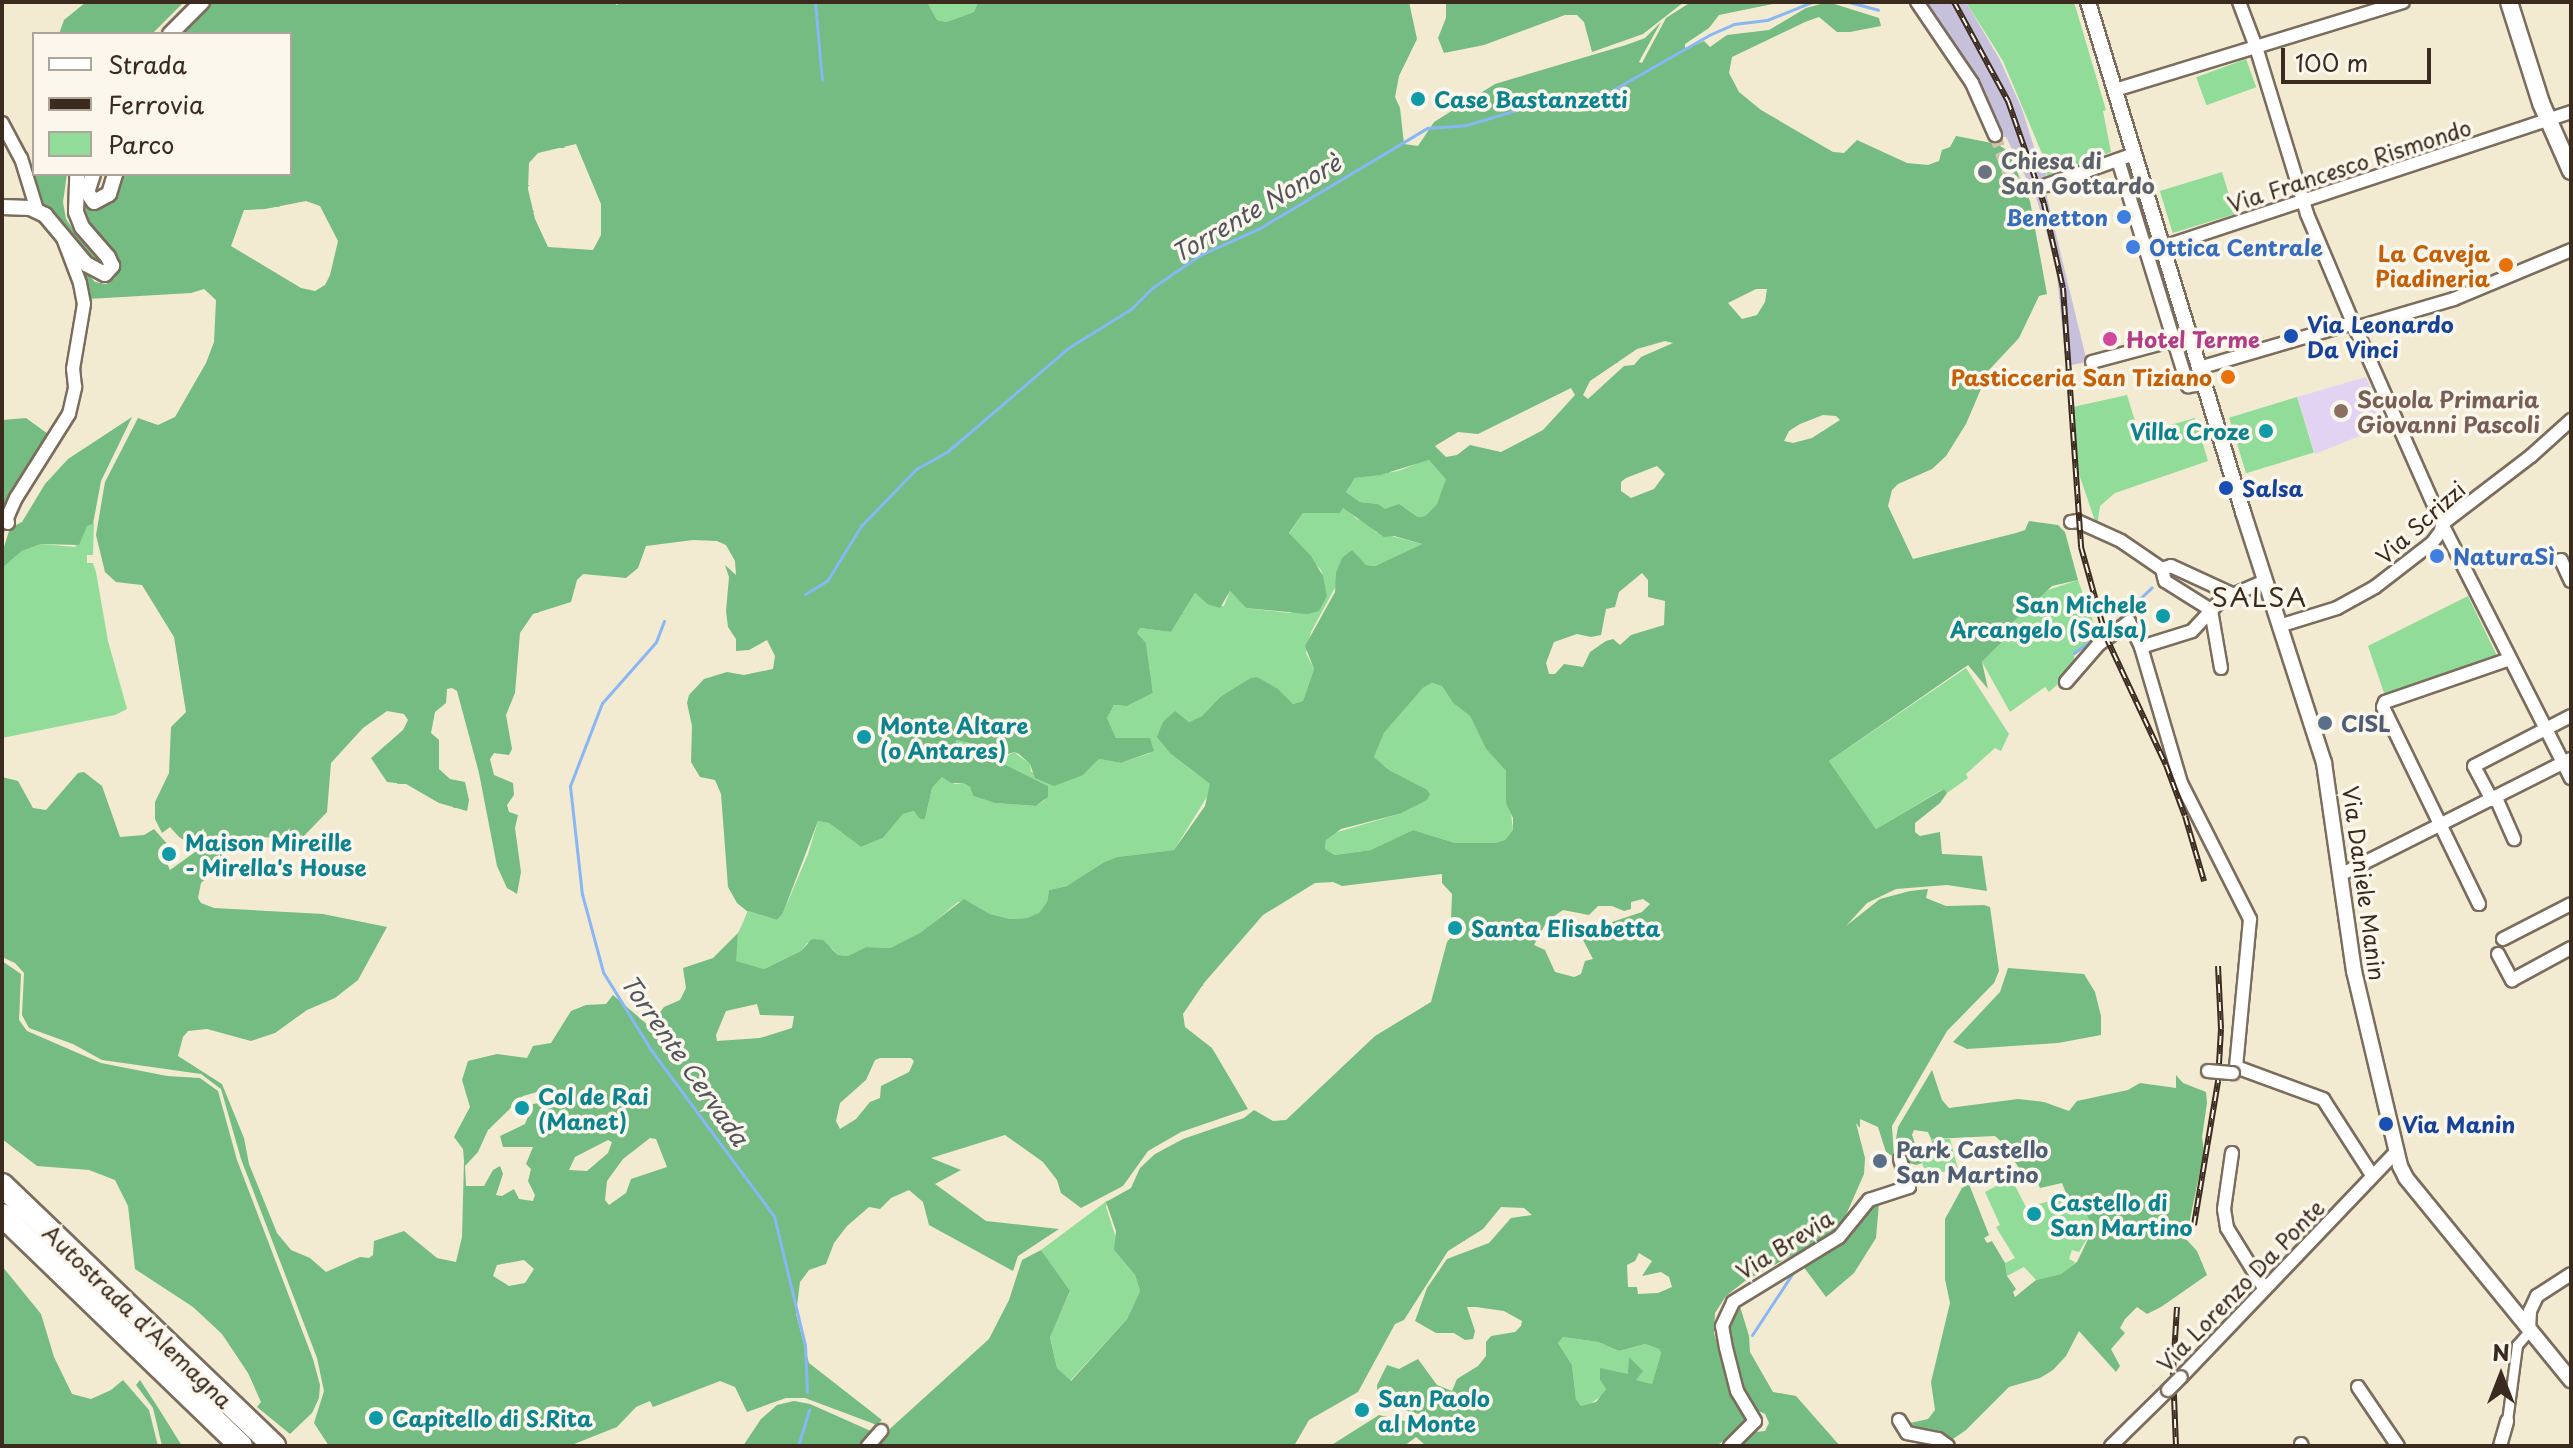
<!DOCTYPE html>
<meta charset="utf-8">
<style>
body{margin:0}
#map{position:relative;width:2573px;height:1448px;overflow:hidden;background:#f3ead2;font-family:"Playpen Sans",sans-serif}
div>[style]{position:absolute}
.built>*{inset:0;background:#e3d3f2}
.industrial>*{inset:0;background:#c6c0da}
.green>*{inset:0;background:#91dc99;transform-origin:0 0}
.forest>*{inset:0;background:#74bc81}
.stream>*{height:3px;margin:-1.5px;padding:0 1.5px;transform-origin:1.5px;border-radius:1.5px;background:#88b7f3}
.minor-tunnel>*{height:12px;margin-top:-6px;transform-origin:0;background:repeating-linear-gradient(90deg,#cec4ae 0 12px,transparent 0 18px)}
.roads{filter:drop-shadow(2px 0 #7b6d5d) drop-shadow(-2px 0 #7b6d5d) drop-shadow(0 2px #7b6d5d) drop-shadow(0 -2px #7b6d5d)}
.pedestrian>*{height:9px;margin:-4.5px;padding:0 4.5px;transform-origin:4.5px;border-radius:4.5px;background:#fff}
.minor>*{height:12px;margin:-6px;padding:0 6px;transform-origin:6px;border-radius:6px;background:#fff}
.tertiary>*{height:14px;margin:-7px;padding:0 7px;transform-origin:7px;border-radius:7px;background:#fff}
.secondary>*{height:16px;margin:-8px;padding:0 8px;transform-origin:8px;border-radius:8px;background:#fff}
.motorway>*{height:22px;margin:-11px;padding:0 11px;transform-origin:11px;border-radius:11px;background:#fff}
.rail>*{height:6px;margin-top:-3px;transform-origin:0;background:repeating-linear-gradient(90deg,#fbf7ec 0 9px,#3b2a1e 0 18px);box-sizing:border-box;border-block:2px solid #3b2a1e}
.bridges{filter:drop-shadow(2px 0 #7b6d5d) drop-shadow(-2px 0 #7b6d5d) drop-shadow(0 2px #7b6d5d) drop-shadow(0 -2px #7b6d5d)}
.minor-bridge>*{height:12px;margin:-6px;padding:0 6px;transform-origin:6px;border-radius:6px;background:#fff}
.dots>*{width:22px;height:22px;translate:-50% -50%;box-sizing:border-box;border:4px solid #fbf7ec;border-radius:50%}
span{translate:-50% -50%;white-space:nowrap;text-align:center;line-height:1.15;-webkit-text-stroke:7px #fbf7ec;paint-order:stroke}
.culture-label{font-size:22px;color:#0d838f;font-weight:700}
.left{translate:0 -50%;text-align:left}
.right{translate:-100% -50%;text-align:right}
.worship-label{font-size:22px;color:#5b616d;font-weight:700}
.street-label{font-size:22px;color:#3b2a1e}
.shop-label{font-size:22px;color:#366cbe;font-weight:700}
.food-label{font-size:22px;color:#c56008;font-weight:700}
.transit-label{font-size:22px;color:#164399;font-weight:700}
.hotel-label{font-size:22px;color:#b23c85;font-weight:700}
.education-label{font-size:22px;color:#785e54;font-weight:700}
.service-label{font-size:22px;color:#4e5e75;font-weight:700}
.water-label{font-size:24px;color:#52545e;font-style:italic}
.quarter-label{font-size:26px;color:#3b2a1e;letter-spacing:2px}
.frame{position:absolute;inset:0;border:4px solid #3b2a1e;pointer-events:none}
.legend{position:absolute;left:32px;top:32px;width:260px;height:144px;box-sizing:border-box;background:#fbf7ec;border:2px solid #aea59a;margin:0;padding:10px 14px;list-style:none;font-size:24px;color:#3b2a1e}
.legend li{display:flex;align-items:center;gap:16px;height:40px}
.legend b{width:40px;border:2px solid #aea59a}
.north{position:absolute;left:2461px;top:1336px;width:80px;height:80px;-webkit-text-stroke:6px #fbf7ec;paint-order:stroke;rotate:0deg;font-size:22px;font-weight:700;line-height:32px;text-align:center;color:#3b2a1e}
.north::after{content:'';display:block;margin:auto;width:28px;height:36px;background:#3b2a1e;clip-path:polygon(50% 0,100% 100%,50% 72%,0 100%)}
.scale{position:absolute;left:2281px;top:48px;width:150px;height:36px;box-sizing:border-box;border:4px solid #3b2a1e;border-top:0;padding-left:10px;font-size:24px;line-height:28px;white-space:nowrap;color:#3b2a1e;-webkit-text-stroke:6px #fbf7ec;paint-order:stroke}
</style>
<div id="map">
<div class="built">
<i style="clip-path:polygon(2366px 377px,2387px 425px,2315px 454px,2297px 397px)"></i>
</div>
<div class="industrial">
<i style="clip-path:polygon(1921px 2px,1966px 2px,2000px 60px,2022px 109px,2039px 163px,2046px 164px,2047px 197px,2087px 362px,2066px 366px,2056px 266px,2037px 200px,2006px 137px,1999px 137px)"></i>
</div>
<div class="green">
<i style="clip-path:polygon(927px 2px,978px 2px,974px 12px,946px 22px,937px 20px)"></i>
<i style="clip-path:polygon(1966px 2px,2074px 2px,2106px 110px,2103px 111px,2111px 152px,2047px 176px,2046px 163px,2003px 61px)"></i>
<i style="left:2246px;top:59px;width:30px;height:53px;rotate:70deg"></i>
<i style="left:2222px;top:172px;width:44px;height:65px;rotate:73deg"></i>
<i style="clip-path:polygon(2127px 395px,2139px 434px,2195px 418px,2208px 461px,2115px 493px,2100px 506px,2097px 527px,2077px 468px,2073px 407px)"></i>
<i style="left:2297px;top:397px;width:58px;height:71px;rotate:73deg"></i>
<i style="clip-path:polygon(1426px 460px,1432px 461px,1447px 479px,1437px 504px,1425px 516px,1418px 517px,1405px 508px,1385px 510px,1378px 504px,1360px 502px,1346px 492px,1355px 478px,1398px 471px)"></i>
<i style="clip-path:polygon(1343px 507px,1357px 519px,1369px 523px,1376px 532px,1422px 544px,1375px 566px,1366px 565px,1336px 586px,1311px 632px,1306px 653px,1314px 669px,1303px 701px,1293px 704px,1257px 677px,1220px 697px,1202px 716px,1189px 722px,1174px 711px,1171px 754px,1210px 784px,1210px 792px,1174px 850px,1117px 857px,1067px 886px,1049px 890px,1047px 902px,1039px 914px,1027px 918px,1010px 919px,990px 914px,969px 902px,958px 902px,921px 933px,890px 948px,866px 947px,848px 956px,838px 955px,832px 948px,807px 943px,801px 951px,764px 969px,735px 961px,738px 934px,748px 911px,777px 920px,783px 913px,808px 854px,818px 821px,829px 823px,861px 847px,883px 838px,903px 814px,915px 811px,920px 819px,925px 819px,932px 788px,942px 777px,955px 784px,963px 783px,970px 787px,973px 796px,995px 803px,1036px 806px,1045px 800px,1048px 786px,1002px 763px,960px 756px,956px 753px,956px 740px,981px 746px,1002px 759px,1014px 752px,1030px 764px,1031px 772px,1083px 775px,1099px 759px,1121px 763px,1150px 753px,1138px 738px,1116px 738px,1107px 718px,1114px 705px,1127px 706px,1153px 693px,1146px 643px,1137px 633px,1140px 628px,1171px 632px,1195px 593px,1207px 604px,1224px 606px,1230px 591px,1246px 608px,1290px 613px,1327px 596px,1321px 570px,1289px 534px,1303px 513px,1335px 513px)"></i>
<i style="clip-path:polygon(94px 523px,93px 555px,87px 555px,87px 563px,93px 563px,96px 572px,108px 641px,127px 709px,115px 715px,2px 738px,2px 568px,22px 551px,41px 544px,75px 547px,87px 526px)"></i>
<i style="clip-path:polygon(2078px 580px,2099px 638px,2074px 654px,2075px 667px,2072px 672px,2049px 692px,2045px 687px,2010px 712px,1982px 662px,2006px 638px,2011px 624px,2045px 591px)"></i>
<i style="clip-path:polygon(2468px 596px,2498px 658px,2385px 696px,2368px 646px)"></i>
<i style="clip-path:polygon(1966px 668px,2009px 734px,2001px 751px,1995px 748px,1966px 774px,1968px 778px,1947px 793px,1943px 789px,1876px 829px,1829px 761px)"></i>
<i style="clip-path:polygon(1432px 683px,1442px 686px,1453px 703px,1470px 716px,1486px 749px,1506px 771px,1513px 830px,1505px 840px,1495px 843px,1455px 843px,1413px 830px,1372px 850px,1335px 855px,1325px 849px,1326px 840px,1334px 833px,1399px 814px,1426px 789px,1389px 770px,1374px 757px,1384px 733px,1423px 688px)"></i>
<i style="clip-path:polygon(1931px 1139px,1950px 1139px,1958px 1169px,1926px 1175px,1918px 1149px,1932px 1143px)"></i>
<i style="clip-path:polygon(2011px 1178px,2026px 1207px,2067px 1197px,2082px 1204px,2093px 1229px,2079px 1252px,2072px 1250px,2069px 1259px,2075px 1262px,2074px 1264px,2061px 1274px,2036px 1280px,2024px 1267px,2007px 1276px,2005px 1263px,2015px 1258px,1996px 1227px,2000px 1225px,1985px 1192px)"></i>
<i style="clip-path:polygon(1108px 1200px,1106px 1207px,1117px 1241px,1114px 1250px,1135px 1275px,1140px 1291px,1127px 1319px,1070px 1381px,1057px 1368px,1050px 1336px,1070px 1292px,1041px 1250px)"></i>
<i style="clip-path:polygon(1563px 1337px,1598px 1342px,1619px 1351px,1645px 1344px,1659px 1349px,1661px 1353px,1652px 1384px,1635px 1380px,1629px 1358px,1629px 1374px,1600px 1380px,1606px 1389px,1601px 1396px,1589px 1405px,1581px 1406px,1576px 1399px,1572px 1365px,1558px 1343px)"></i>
</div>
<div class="forest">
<i style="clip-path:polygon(86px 2px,184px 2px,152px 34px,59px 34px,64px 20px)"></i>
<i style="clip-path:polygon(evenodd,196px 2px,613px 2px,617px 5px,621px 2px,927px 2px,937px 20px,946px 22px,974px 12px,978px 2px,1409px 2px,1417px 39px,1399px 76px,1395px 97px,1400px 108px,1404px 144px,1418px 146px,1434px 122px,1495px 84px,1626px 45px,1645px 38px,1661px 22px,1641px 58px,1639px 62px,1642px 63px,1666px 18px,1691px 2px,1783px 2px,1719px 15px,1709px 28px,1685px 44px,1685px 50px,1704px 41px,1710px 47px,1727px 35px,1769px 30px,1806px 8px,1828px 2px,1879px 18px,1881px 26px,1850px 32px,1837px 32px,1819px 17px,1805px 22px,1732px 57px,1729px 73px,1739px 92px,1761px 110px,1833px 152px,1844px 153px,1857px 140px,1907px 163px,1928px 165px,1939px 161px,1942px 150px,1950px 147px,1956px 136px,1997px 144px,2008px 151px,2030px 201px,2047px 294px,2039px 296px,2019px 338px,1989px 370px,1966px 424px,1946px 456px,1932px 469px,1898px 484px,1892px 490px,1888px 506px,1913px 559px,2016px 533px,2025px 530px,2029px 521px,2058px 525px,2065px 532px,2078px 580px,2052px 586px,2011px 624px,2006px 638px,1982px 662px,1988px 689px,1968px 665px,1829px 761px,1876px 829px,1944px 789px,1947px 793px,1940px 803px,1915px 823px,1915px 832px,1920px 836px,1940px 832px,1942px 854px,1982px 856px,1987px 891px,1947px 885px,1896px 889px,1867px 903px,1846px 926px,1880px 899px,1910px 891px,1928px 889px,1926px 898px,1946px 906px,1984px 905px,1990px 907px,1999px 971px,1994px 983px,1947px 1031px,1892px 1126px,1894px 1157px,1886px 1152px,1878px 1127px,1860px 1119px,1860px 1128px,1856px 1123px,1865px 1158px,1864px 1174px,1842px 1224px,1828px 1236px,1745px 1281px,1726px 1296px,1715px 1313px,1714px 1333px,1726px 1375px,1750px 1423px,1716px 1446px,1426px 1446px,1416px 1437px,1404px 1446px,1330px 1446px,1379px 1415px,1413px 1423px,1426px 1416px,1378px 1403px,1377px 1385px,1387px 1365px,1399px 1369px,1418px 1359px,1437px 1385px,1452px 1391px,1457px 1379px,1478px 1366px,1486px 1356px,1486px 1342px,1491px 1336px,1515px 1332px,1521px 1326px,1522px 1321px,1504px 1311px,1476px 1307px,1467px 1307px,1475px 1331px,1473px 1339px,1465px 1340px,1454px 1333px,1436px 1333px,1415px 1321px,1427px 1288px,1447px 1259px,1489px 1243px,1511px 1218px,1532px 1215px,1524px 1208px,1501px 1207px,1483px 1229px,1448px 1251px,1404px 1320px,1395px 1324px,1358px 1392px,1309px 1420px,1294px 1446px,743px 1446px,761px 1419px,777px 1405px,794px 1401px,810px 1404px,882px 1436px,989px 1339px,1009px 1300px,1022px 1260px,1041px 1250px,1070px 1291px,1050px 1337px,1057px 1368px,1071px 1381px,1127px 1319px,1140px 1291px,1135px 1275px,1114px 1250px,1116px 1231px,1106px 1202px,1131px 1188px,1140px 1168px,1155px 1154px,1183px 1139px,1244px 1118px,1254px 1110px,1273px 1121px,1286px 1120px,1375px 1036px,1431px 1002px,1447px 942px,1459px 927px,1451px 921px,1452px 894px,1442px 883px,1442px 874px,1342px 886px,1333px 882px,1315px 883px,1263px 915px,1204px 983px,1183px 1014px,1185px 1027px,1212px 1048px,1248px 1109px,1181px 1132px,1148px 1151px,1123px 1186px,1081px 1208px,1061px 1193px,1057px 1180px,1043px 1162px,1005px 1135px,931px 1158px,961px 1170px,935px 1184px,986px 1221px,1059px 1229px,1018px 1256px,1013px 1271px,929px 1225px,923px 1202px,909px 1190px,891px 1198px,880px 1209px,869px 1207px,847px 1226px,834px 1243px,826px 1264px,809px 1270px,800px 1282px,796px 1314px,809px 1363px,882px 1420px,877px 1425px,805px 1398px,786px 1398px,747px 1412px,735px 1387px,720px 1381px,653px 1407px,650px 1401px,636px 1407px,617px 1427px,569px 1446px,329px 1446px,314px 1423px,324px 1391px,317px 1358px,241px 1159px,221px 1089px,201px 1074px,102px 1060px,73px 1044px,29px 1028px,22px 1015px,24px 973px,15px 963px,2px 957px,2px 777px,18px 781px,33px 808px,46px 810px,78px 773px,84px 772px,102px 786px,120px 837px,144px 835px,154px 829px,169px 846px,161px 850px,170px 870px,202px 847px,199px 842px,190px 844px,179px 837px,170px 827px,162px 833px,155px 819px,155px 802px,169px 773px,171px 727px,186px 712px,174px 637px,142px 585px,116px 582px,105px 572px,96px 535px,105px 482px,138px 418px,158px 425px,175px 417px,206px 363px,214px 342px,216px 300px,204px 289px,191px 293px,88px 299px,61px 244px,95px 282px,106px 284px,115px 278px,117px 268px,81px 225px,76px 174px,85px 174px,81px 199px,93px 207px,107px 202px,116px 174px,290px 174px,290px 34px,162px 34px,196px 2px,576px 144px,601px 204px,601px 235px,593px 250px,548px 247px,535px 219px,528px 189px,529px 163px,538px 153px,576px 144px,196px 2px,306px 201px,320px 206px,338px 241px,330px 275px,325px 285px,315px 291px,301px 288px,231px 246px,244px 210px,265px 209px,306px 201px,196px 2px,1756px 289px,1767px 289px,1765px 302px,1757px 315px,1742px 319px,1728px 303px,1756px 289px,196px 2px,1665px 341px,1673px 343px,1641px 357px,1634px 365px,1624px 366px,1588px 399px,1583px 395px,1590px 381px,1637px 349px,1665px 341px,196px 2px,1571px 388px,1575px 395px,1543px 430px,1501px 452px,1470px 445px,1457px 455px,1446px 457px,1435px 446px,1458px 432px,1478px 434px,1571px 388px,196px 2px,1823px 415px,1836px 416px,1840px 420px,1812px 438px,1793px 443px,1784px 441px,1789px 431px,1800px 424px,1823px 415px,196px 2px,1429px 460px,1446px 479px,1437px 504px,1425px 516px,1418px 517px,1399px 504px,1385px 509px,1378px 504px,1360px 502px,1346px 492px,1355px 478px,1380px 475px,1429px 460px,196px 2px,1657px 466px,1665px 474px,1654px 489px,1631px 498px,1621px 491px,1621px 482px,1626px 478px,1657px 466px,196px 2px,1343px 508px,1384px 537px,1394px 536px,1422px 544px,1375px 566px,1366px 565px,1352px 550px,1342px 558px,1336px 573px,1335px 592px,1305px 646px,1314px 669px,1303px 701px,1293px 704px,1278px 689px,1257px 677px,1251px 678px,1220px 697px,1202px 716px,1189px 722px,1175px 711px,1163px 722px,1157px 737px,1171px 754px,1210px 784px,1205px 806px,1174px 850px,1117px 857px,1103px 863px,1067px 886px,1049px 890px,1047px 902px,1039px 913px,1027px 918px,1010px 919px,990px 914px,964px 899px,920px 933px,890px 948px,866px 947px,848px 956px,838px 955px,823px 940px,812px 939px,801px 951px,764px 969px,736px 961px,738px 934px,748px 911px,777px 920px,783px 913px,818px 821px,829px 823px,861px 847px,883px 838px,903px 814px,914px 811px,920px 819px,925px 819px,932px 788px,942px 777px,951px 783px,963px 783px,970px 787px,973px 796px,995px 803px,1036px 806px,1048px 797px,1048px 786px,1002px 763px,972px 752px,959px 756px,956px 753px,956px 740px,981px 746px,995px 759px,1014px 752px,1019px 754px,1030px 764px,1035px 778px,1054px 786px,1083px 775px,1099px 759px,1121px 763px,1154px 751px,1150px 738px,1116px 738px,1107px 718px,1114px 705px,1127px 706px,1153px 693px,1146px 643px,1137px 633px,1140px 628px,1171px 632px,1195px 593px,1207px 604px,1220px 608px,1230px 591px,1246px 608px,1308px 614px,1319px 611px,1327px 596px,1323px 576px,1311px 556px,1289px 533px,1303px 513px,1340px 513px,1343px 508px,196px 2px,693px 540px,717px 541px,726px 545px,735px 561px,736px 575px,725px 565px,729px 577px,726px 611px,728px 627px,736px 639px,736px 651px,749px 650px,767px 640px,775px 656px,773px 669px,744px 675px,727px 672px,704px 679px,689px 695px,687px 703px,692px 726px,691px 762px,700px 777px,715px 780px,721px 794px,728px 887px,737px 903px,748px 912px,738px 933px,713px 958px,683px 968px,686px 988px,680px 1000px,664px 1007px,649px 1026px,613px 995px,606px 1004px,586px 1005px,571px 1011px,551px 1043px,533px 1046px,527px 1058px,497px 1054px,468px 1061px,462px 1080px,470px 1107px,454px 1137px,463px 1149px,464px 1161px,462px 1237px,456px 1262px,437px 1258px,404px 1231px,374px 1241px,373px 1255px,369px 1258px,360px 1257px,326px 1272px,310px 1258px,291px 1250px,277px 1233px,249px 1164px,244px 1138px,222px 1084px,178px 1056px,183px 1037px,188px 1031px,207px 1029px,251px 1041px,275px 1033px,307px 1010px,335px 998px,358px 980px,387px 927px,323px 914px,214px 908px,201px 903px,198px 898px,201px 883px,212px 873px,222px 856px,219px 839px,237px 836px,301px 839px,327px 812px,331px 763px,363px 728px,387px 711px,404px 714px,408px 720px,403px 730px,371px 758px,387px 782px,406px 784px,439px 803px,467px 811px,469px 800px,465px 782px,450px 779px,439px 769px,439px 740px,431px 733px,435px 712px,446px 703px,447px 689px,452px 688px,457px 691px,479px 773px,497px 866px,507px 888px,517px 894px,521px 872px,515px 828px,518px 815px,509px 812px,507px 805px,514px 795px,513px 783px,494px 775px,490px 759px,494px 753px,509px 755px,512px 749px,506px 715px,515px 693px,520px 633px,533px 614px,571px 602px,577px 580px,583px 574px,626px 578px,638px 568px,646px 546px,693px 540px,196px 2px,1642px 573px,1648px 580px,1648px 597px,1665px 601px,1664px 625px,1631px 635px,1620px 645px,1613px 639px,1606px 641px,1590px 652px,1583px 667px,1564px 664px,1555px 674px,1549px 674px,1546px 663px,1554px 642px,1577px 634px,1591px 637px,1601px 635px,1606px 609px,1615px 607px,1619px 592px,1642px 573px,196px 2px,1432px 683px,1442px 686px,1453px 703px,1470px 716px,1486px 749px,1506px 771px,1506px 803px,1513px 818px,1513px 830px,1505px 840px,1495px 843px,1455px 843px,1413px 830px,1371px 850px,1335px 855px,1325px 849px,1326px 840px,1341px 829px,1399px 814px,1427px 800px,1430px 794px,1426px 789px,1389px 770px,1374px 757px,1384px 733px,1423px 688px,1432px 683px,196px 2px,1643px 899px,1650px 904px,1642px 912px,1606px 924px,1588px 923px,1592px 941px,1582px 938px,1593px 959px,1585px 961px,1581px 974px,1574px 977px,1555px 972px,1545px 950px,1534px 945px,1547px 921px,1563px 910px,1589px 915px,1598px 906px,1612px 906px,1624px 911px,1631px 909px,1631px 902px,1643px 899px,196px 2px,757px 1004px,760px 1015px,794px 1016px,792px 1028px,760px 1038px,717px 1041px,716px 1035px,726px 1011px,757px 1004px,196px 2px,880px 1058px,911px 1058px,914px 1061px,909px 1072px,881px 1086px,880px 1098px,870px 1102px,856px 1119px,840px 1129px,836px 1121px,840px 1103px,866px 1080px,875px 1060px,880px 1058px,196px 2px,544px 1090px,554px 1094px,551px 1101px,533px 1104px,525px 1124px,500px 1136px,503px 1147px,533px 1147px,526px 1164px,531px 1169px,528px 1181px,535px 1195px,533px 1201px,519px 1199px,514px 1189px,502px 1196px,496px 1195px,503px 1174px,500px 1166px,493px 1170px,484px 1186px,466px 1186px,465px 1166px,478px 1152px,488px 1130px,523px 1096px,544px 1090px,196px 2px,650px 1138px,656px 1139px,667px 1167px,631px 1179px,626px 1193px,609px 1205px,605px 1200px,607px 1181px,623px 1159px,650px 1138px,196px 2px,608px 1140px,612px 1142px,608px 1153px,587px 1171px,569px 1170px,575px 1157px,608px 1140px,196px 2px,1639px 1253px,1652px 1261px,1642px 1276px,1661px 1272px,1669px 1277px,1672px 1287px,1658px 1293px,1638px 1294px,1637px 1287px,1628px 1287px,1627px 1265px,1635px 1261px,1639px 1253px,196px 2px,524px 1260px,534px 1269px,525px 1283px,509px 1286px,493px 1276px,497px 1265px,524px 1260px,196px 2px,1563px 1337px,1598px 1342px,1619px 1351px,1645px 1344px,1659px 1349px,1661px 1353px,1652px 1384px,1636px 1380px,1643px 1371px,1629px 1357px,1628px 1374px,1600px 1368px,1600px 1380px,1606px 1389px,1596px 1402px,1581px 1406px,1576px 1399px,1572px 1365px,1558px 1343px,1563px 1337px)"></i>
<i style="clip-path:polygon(1446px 2px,1684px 2px,1643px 34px,1592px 52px,1584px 22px,1577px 15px,1565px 15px,1484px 45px,1444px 53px,1438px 38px,1446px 18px)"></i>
<i style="clip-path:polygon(34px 166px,34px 174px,67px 174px,63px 202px,66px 219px,79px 238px,101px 259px,104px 272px,50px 219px,31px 172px)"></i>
<i style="clip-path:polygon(132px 417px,101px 481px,93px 524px,87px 526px,79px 545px,41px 544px,22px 551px,2px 568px,2px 553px,10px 528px,22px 522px,45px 484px,68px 459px)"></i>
<i style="clip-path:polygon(26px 418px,48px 434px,35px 452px,15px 492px,2px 541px,2px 420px)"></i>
<i style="clip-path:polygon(2px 961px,21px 974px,19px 1020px,27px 1031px,101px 1063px,167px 1076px,200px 1078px,218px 1091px,237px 1160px,313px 1359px,320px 1385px,319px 1398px,312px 1413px,290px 1434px,257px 1407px,261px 1402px,248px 1373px,222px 1334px,193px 1307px,135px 1269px,128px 1206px,115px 1180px,89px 1170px,37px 1166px,2px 1139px)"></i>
<i style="clip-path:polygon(2008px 968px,2084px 974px,2095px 992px,2101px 1016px,2101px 1035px,2058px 1043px,1983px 1048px,1967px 1049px,1953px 1042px,2000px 992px)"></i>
<i style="clip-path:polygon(1932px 1070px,1942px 1100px,1949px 1108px,2018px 1099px,2044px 1102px,2069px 1111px,2077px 1101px,2128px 1090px,2140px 1083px,2176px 1088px,2176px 1075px,2183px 1083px,2206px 1092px,2207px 1103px,2202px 1137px,2204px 1151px,2186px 1239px,2197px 1251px,2207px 1275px,2161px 1307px,2147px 1314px,2137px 1307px,2125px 1319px,2120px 1328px,2125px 1333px,2111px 1349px,2120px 1366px,2116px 1372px,2079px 1331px,2066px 1356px,2053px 1370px,2040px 1378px,2009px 1387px,1966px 1430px,1950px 1441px,1911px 1429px,1910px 1423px,1928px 1419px,1935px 1410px,1931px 1382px,1950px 1303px,1945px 1279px,1945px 1219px,1962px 1188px,1969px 1184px,1989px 1235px,1984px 1238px,1987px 1243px,1992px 1241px,2005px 1263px,2007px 1276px,2016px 1289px,2013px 1292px,2015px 1297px,2036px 1280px,2061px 1274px,2077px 1262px,2093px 1229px,2082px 1204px,2068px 1198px,2062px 1183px,2040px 1188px,2037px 1181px,2030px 1184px,2015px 1162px,2014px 1153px,1995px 1136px,1931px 1139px,1928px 1132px,1914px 1130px,1912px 1135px,1922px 1163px,1916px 1165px,1901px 1160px,1896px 1139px,1898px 1127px)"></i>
<i style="clip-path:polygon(1879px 1203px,1876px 1238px,1854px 1273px,1826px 1297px,1803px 1266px,1843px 1234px,1868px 1205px)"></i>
<i style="clip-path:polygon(2px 1266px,41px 1314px,54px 1357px,72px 1394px,91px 1399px,111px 1390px,123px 1380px,149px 1410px,158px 1446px,2px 1446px)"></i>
<i style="clip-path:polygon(1739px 1303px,1749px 1336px,1750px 1352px,1773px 1392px,1796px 1396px,1840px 1446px,1734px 1446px,1756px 1432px,1765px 1431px,1769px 1423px,1765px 1414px,1752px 1408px,1738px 1383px,1729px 1345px,1728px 1316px)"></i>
<i style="clip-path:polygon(140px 1380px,159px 1409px,182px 1446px,162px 1446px,153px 1408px,136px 1385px)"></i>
</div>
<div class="stream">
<i style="left:815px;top:2px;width:78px;rotate:84.9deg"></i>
<i style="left:1849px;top:2px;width:30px;rotate:15deg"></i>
<i style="left:805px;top:594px;width:26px;rotate:-31deg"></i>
<i style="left:827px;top:581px;width:65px;rotate:-58.3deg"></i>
<i style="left:861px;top:526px;width:79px;rotate:-46deg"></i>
<i style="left:916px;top:469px;width:37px;rotate:-29deg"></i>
<i style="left:948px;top:451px;width:158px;rotate:-40.6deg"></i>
<i style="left:1068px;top:348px;width:74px;rotate:-31.8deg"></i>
<i style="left:1131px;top:309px;width:30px;rotate:-45deg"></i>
<i style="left:1152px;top:288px;width:58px;rotate:-34.5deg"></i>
<i style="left:1200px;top:255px;width:66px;rotate:-24.2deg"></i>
<i style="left:1260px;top:228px;width:195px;rotate:-30.9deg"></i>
<i style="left:1427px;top:128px;width:39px;rotate:-4deg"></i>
<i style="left:1466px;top:125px;width:71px;rotate:-16.4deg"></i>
<i style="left:1534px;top:105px;width:78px;rotate:-10.3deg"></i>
<i style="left:1611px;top:91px;width:113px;rotate:-29.7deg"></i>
<i style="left:1709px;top:35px;width:27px;rotate:-24deg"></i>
<i style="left:1734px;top:24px;width:33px;rotate:-7deg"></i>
<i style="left:1767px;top:20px;width:48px;rotate:-21.8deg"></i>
<i style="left:664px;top:621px;width:22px;rotate:111deg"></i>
<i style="left:656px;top:642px;width:81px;rotate:131.5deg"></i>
<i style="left:602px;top:703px;width:89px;rotate:111.1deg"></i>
<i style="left:570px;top:786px;width:109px;rotate:83.7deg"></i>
<i style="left:582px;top:894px;width:81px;rotate:74.9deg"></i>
<i style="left:603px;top:972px;width:92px;rotate:58.4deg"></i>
<i style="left:651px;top:1050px;width:207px;rotate:53.5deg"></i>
<i style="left:774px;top:1216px;width:133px;rotate:76.5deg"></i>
<i style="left:805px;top:1345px;width:47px;rotate:87.6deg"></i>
<i style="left:2109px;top:628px;width:59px;rotate:-43.6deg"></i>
<i style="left:2074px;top:653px;width:31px;rotate:-36deg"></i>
<i style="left:1752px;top:1335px;width:77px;rotate:-56.7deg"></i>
<i style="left:798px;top:1446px;width:38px;rotate:-73deg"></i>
</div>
<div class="minor-tunnel">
<i style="left:1995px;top:135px;width:46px;rotate:71.2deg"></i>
<i style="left:2010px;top:179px;width:15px;rotate:28deg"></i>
<i style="left:2023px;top:186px;width:24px;rotate:-2deg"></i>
</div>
<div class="roads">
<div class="pedestrian">
<i style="left:2507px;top:1421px;width:77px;rotate:-82.5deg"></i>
<i style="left:2517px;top:1345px;width:18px;rotate:-49deg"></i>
</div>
<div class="minor">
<i style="left:1917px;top:2px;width:98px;rotate:55.8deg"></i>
<i style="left:1972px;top:83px;width:57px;rotate:66.1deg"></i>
<i style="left:2239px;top:2px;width:48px;rotate:69.3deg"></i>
<i style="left:2256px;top:47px;width:175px;rotate:73deg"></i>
<i style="left:2307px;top:214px;width:121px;rotate:67.1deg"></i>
<i style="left:2354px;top:325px;width:218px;rotate:66.1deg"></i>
<i style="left:2442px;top:524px;width:285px;rotate:63.1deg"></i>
<i style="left:2115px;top:90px;width:301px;rotate:-17deg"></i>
<i style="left:2px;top:123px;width:40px;rotate:62deg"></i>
<i style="left:21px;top:158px;width:54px;rotate:72.9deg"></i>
<i style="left:2118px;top:160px;width:237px;rotate:72.8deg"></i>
<i style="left:2188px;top:386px;width:16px;rotate:-7deg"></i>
<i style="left:2047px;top:185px;width:92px;rotate:-19.6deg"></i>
<i style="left:2163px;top:247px;width:430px;rotate:-18.3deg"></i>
<i style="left:2092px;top:362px;width:89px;rotate:-15deg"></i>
<i style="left:2199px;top:368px;width:153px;rotate:-16.3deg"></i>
<i style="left:2346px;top:325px;width:16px;rotate:4deg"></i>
<i style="left:2362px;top:326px;width:96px;rotate:-16.4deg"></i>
<i style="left:2454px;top:299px;width:127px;rotate:-22.7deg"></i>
<i style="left:2071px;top:522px;width:6px;rotate:-9deg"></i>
<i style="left:2077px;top:521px;width:48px;rotate:24.4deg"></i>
<i style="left:2121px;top:541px;width:50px;rotate:34.3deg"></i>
<i style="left:8px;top:523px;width:5px;rotate:-101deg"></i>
<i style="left:7px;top:518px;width:22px;rotate:-66deg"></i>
<i style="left:16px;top:498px;width:99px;rotate:-57.8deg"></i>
<i style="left:69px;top:414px;width:28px;rotate:-77deg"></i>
<i style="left:75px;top:387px;width:18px;rotate:-96deg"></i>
<i style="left:73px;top:369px;width:66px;rotate:-80.4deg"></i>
<i style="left:84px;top:304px;width:21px;rotate:-101deg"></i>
<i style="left:80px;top:283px;width:48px;rotate:-110.7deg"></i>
<i style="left:2561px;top:560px;width:23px;rotate:65deg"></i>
<i style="left:2279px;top:626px;width:61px;rotate:-17.2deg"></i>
<i style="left:2337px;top:608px;width:43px;rotate:-28.9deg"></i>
<i style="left:2375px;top:587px;width:72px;rotate:-37.7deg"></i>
<i style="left:2432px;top:543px;width:15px;rotate:-53deg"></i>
<i style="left:2441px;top:531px;width:7px;rotate:-82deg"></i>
<i style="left:2442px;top:524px;width:112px;rotate:-37.4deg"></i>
<i style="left:2531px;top:456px;width:54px;rotate:-42deg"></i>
<i style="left:2141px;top:647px;width:53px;rotate:-17.4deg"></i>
<i style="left:2192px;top:631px;width:42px;rotate:-46.9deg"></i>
<i style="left:2221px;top:600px;width:48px;rotate:-23.4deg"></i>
<i style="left:2221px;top:668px;width:59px;rotate:-99.8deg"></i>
<i style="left:2211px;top:610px;width:54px;rotate:-147.8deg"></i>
<i style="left:2165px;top:581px;width:12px;rotate:-104deg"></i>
<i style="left:2162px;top:569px;width:9px;rotate:-18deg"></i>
<i style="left:2171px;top:566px;width:67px;rotate:24.7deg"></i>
<i style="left:2066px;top:682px;width:49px;rotate:-49.1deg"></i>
<i style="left:2098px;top:645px;width:39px;rotate:-37deg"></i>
<i style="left:2129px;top:622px;width:28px;rotate:64deg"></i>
<i style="left:2141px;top:647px;width:142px;rotate:73.6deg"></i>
<i style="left:2181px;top:783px;width:153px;rotate:63.1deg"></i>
<i style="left:2250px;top:919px;width:149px;rotate:95.4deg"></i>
<i style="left:2236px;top:1067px;width:93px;rotate:20.2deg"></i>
<i style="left:2323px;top:1099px;width:90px;rotate:57.2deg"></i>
<i style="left:2496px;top:798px;width:45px;rotate:66.3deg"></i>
<i style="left:2492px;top:800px;width:38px;rotate:-118deg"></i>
<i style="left:2474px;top:766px;width:109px;rotate:-27.3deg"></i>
<i style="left:2342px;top:874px;width:256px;rotate:-26.7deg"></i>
<i style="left:2479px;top:904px;width:219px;rotate:-116deg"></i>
<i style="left:2383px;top:707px;width:5px;rotate:-68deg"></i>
<i style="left:2385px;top:702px;width:132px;rotate:-19deg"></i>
<i style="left:2503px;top:939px;width:76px;rotate:-27.2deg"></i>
<i style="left:2498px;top:954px;width:30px;rotate:62deg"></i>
<i style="left:2512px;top:980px;width:67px;rotate:-28.5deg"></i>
<i style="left:2232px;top:1153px;width:57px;rotate:98.1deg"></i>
<i style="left:2224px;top:1209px;width:19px;rotate:81deg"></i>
<i style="left:2227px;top:1228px;width:70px;rotate:58.3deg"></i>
<i style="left:2529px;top:1330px;width:19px;rotate:-87deg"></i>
<i style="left:2530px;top:1311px;width:17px;rotate:-65deg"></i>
<i style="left:2537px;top:1296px;width:40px;rotate:-32.9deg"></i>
<i style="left:2181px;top:1377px;width:313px;rotate:-46.3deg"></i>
<i style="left:2358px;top:1387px;width:71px;rotate:55.9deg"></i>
<i style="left:1899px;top:1420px;width:15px;rotate:58deg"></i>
<i style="left:1907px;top:1433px;width:32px;rotate:11deg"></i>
<i style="left:1938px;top:1439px;width:12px;rotate:35deg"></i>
<i style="left:2301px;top:1444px;width:2px;rotate:63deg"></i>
<i style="left:868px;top:1446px;width:20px;rotate:-49deg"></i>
<i style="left:1730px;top:1446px;width:35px;rotate:-45deg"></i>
<i style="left:1755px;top:1421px;width:35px;rotate:-121deg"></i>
<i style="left:1737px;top:1391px;width:44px;rotate:-104.3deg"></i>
<i style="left:1726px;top:1348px;width:22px;rotate:-100deg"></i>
<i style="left:1722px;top:1326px;width:26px;rotate:-65deg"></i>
<i style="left:1733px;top:1302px;width:124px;rotate:-31.5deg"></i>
<i style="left:1839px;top:1237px;width:48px;rotate:-51deg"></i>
<i style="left:1869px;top:1200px;width:42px;rotate:-18deg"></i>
<i style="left:1909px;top:1187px;width:29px;rotate:-108deg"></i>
<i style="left:2111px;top:1446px;width:80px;rotate:-44.5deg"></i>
<i style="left:2500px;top:1446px;width:26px;rotate:-74deg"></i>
</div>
<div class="tertiary">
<i style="left:2088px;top:2px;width:533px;rotate:73.09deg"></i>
<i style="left:2243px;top:512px;width:264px;rotate:72.1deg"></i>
<i style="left:2324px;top:763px;width:210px;rotate:81.8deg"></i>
<i style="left:2354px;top:971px;width:200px;rotate:76.7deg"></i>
<i style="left:2400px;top:1166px;width:13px;rotate:63deg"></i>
<i style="left:2406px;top:1178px;width:261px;rotate:50.8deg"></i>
<i style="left:170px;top:34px;width:45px;rotate:-45deg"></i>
<i style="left:93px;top:174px;width:19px;rotate:108deg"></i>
<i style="left:87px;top:192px;width:12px;rotate:55deg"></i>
<i style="left:94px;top:202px;width:17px;rotate:-28deg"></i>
<i style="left:109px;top:194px;width:21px;rotate:-73deg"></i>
<i style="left:2px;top:207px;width:28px;rotate:2deg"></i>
<i style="left:30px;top:208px;width:17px;rotate:25deg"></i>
<i style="left:45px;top:215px;width:64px;rotate:50.1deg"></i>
<i style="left:86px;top:264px;width:21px;rotate:28deg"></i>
<i style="left:105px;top:274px;width:11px;rotate:-49deg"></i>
<i style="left:112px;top:266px;width:10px;rotate:-114deg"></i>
<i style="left:108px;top:257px;width:40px;rotate:-131deg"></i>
<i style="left:82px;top:227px;width:16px;rotate:-112deg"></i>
<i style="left:76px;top:212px;width:38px;rotate:-88deg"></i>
</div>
<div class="secondary">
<i style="left:2509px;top:2px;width:106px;rotate:72.4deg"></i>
<i style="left:2541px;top:103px;width:74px;rotate:66.2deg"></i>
</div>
<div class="motorway">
<i style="left:2px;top:1185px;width:377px;rotate:43.8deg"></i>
<i style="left:2px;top:1215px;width:332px;rotate:44deg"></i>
</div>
</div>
<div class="rail">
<i style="left:1954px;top:2px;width:113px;rotate:61.4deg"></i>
<i style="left:2008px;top:101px;width:109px;rotate:70.7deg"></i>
<i style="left:2044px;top:204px;width:86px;rotate:77.3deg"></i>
<i style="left:2063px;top:288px;width:260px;rotate:86deg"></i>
<i style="left:2081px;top:547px;width:93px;rotate:74.5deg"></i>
<i style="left:2106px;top:637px;width:141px;rotate:64.9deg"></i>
<i style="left:2166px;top:765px;width:54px;rotate:69.6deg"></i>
<i style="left:2185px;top:816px;width:68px;rotate:73.7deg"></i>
<i style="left:2194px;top:1225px;width:146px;rotate:-80.5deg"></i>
<i style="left:2218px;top:1081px;width:52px;rotate:-86.7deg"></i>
<i style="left:2221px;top:1029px;width:63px;rotate:-92.7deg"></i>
<i style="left:2176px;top:1446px;width:75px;rotate:-92.3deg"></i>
<i style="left:2173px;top:1371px;width:64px;rotate:-86.4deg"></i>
</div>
<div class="bridges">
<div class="minor-bridge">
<i style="left:2208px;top:1071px;width:25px;rotate:5deg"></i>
<i style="left:2168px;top:1390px;width:18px;rotate:-45deg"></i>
</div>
</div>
<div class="dots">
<i style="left:1418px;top:99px;background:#0f9aa8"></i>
<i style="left:1985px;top:172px;background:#6b7280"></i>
<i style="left:2124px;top:217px;background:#3f7fe0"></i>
<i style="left:2133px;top:247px;background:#3f7fe0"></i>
<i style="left:2506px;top:265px;background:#e8710a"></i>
<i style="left:2291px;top:336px;background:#1a4fb4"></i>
<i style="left:2110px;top:339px;background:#d1479c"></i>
<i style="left:2228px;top:377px;background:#e8710a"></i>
<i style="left:2341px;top:411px;background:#8d6e63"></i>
<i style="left:2266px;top:431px;background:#0f9aa8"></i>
<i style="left:2226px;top:488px;background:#1a4fb4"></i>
<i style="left:2437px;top:556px;background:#3f7fe0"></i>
<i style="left:2163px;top:616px;background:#0f9aa8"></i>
<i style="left:2325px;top:723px;background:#5c6f8a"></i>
<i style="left:864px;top:737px;background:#0f9aa8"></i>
<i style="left:169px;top:854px;background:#0f9aa8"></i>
<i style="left:1455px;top:928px;background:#0f9aa8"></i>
<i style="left:522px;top:1108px;background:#0f9aa8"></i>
<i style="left:2386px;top:1124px;background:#1a4fb4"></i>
<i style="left:1880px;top:1161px;background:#5c6f8a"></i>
<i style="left:2034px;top:1214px;background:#0f9aa8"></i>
<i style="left:1362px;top:1410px;background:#0f9aa8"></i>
<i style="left:376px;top:1418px;background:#0f9aa8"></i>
</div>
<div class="culture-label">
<span class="left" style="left:1434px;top:99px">Case Bastanzetti</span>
<span class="right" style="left:2250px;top:431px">Villa Croze</span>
<span class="right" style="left:2147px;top:616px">San Michele<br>Arcangelo (Salsa)</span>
<span class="left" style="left:880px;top:737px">Monte Altare<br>(o Antares)</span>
<span class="left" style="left:185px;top:854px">Maison Mireille<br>- Mirella's House</span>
<span class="left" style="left:1471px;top:928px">Santa Elisabetta</span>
<span class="left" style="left:538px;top:1108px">Col de Rai<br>(Manet)</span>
<span class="left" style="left:2050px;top:1214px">Castello di<br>San Martino</span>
<span class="left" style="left:1378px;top:1410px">San Paolo<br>al Monte</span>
<span class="left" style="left:392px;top:1418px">Capitello di S.Rita</span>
</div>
<div class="worship-label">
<span class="left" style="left:2001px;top:172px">Chiesa di<br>San Gottardo</span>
</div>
<div class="street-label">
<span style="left:2349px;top:165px;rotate:-18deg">Via Francesco Rismondo</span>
<span style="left:2420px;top:522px;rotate:-42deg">Via Scrizzi</span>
<span style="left:2365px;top:883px;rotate:82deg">Via Daniele Manin</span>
<span style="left:1784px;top:1244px;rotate:-32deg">Via Brevia</span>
<span style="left:2240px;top:1285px;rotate:-46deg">Via Lorenzo Da Ponte</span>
<span style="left:138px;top:1316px;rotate:44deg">Autostrada d'Alemagna</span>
</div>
<div class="shop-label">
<span class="right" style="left:2108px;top:217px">Benetton</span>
<span class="left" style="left:2149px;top:247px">Ottica Centrale</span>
<span class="left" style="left:2453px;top:556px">NaturaSì</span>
</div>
<div class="food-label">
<span class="right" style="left:2490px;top:265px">La Caveja<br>Piadineria</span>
<span class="right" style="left:2212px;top:377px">Pasticceria San Tiziano</span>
</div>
<div class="transit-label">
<span class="left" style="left:2307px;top:336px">Via Leonardo<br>Da Vinci</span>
<span class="left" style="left:2242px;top:488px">Salsa</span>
<span class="left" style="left:2402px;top:1124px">Via Manin</span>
</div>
<div class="hotel-label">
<span class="left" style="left:2126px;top:339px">Hotel Terme</span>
</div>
<div class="education-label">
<span class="left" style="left:2357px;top:411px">Scuola Primaria<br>Giovanni Pascoli</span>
</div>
<div class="service-label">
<span class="left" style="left:2341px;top:723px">CISL</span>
<span class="left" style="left:1896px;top:1161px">Park Castello<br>San Martino</span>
</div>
<div class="water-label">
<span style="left:1256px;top:208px;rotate:-30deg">Torrente Nonorè</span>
<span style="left:685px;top:1060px;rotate:55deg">Torrente Cervada</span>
</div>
<div class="quarter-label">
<span style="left:2260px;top:597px">SALSA</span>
</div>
<div class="frame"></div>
<ul class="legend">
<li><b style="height:10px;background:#fff"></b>Strada</li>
<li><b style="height:10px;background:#3b2a1e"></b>Ferrovia</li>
<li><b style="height:22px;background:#91dc99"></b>Parco</li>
</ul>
<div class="north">N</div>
<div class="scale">100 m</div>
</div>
